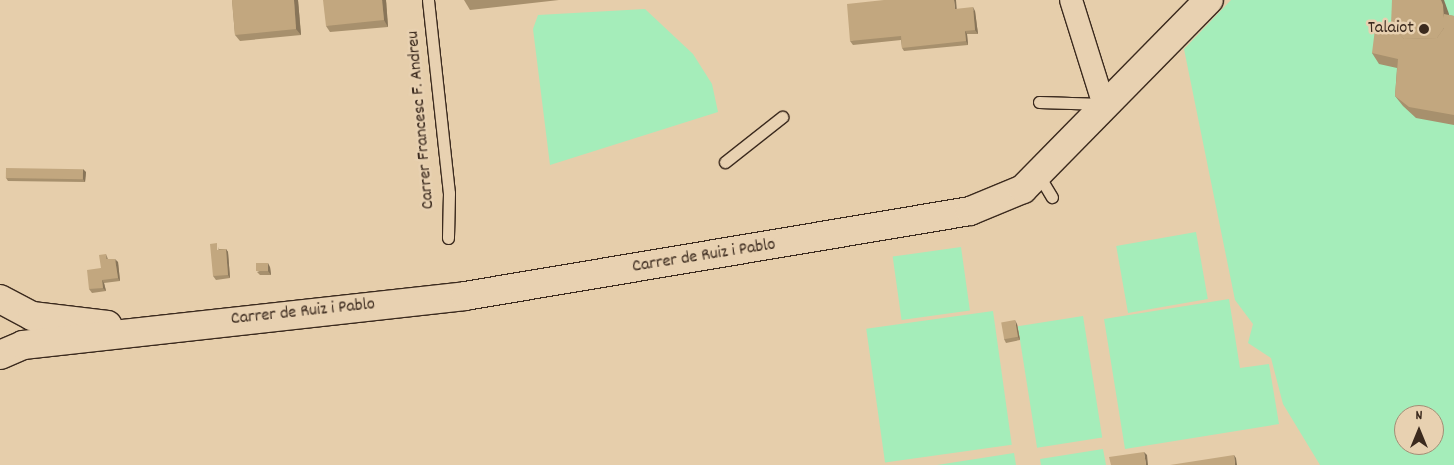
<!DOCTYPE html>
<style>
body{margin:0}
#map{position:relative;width:1454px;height:465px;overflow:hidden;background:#e6ceab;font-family:Dekko,sans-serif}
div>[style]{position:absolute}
.green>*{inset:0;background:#a5edba;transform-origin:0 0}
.roads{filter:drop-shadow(1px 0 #3b2a1e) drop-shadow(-1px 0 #3b2a1e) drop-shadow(0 1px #3b2a1e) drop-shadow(0 -1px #3b2a1e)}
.lane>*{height:11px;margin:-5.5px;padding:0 5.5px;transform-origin:5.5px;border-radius:5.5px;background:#e8d1b1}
.street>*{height:22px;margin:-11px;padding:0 11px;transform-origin:11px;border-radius:11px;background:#e8d1b1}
.secondary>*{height:28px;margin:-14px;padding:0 14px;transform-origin:14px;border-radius:14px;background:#e8d1b1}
.wall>*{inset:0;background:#a7906d}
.shaded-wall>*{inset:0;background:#887559}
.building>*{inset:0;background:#c2a77f;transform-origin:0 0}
.dots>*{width:14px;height:14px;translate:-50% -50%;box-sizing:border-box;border:2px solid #e8d1b1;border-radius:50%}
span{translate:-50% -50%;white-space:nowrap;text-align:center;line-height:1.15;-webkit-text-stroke:5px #e8d1b1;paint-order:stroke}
.poi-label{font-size:18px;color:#3b2a1e}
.right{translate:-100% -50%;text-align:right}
.street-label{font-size:18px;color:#3b2a1e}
.north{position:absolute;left:1394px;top:405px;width:50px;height:50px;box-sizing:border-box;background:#e8d1b1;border:1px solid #a38e76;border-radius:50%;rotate:0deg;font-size:14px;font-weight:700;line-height:20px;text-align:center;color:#3b2a1e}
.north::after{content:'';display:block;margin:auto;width:18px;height:22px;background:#3b2a1e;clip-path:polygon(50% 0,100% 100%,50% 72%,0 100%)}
</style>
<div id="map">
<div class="green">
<i style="clip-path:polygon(evenodd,1231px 0,1454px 0,1454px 465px,1320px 465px,1283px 404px,1271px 358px,1248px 343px,1253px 324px,1235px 300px,1184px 49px,1231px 0,1404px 415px,1434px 415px,1434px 445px,1404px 445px,1404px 415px)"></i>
<i style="clip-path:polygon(645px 9px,693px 54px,712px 84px,718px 112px,550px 165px,533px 29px,538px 15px)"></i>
<i style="left:1196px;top:232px;width:68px;height:81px;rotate:80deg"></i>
<i style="left:961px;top:247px;width:64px;height:69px;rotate:82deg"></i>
<i style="clip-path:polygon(1229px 299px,1240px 368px,1269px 364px,1279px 424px,1125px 449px,1104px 319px)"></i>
<i style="left:993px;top:311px;width:135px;height:128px;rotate:82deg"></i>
<i style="left:1083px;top:316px;width:123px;height:66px;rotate:81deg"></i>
<i style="clip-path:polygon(1103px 449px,1106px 465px,1041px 465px,1040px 459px)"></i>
<i style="clip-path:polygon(1014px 453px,1016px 465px,937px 465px)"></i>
</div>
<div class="roads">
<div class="lane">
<i style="left:428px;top:0;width:194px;rotate:83.8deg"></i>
<i style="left:449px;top:193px;width:45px;rotate:91.3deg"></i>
<i style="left:1039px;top:102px;width:64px;rotate:1.8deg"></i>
<i style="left:725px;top:162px;width:73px;rotate:-38.3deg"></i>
<i style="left:1038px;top:174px;width:27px;rotate:59deg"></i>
</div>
<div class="street">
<i style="left:1071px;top:0;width:110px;rotate:72.6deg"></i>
</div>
<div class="secondary">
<i style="left:0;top:299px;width:36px;rotate:28deg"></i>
<i style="left:32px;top:316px;width:76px;rotate:6.8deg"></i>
<i style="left:0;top:355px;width:25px;rotate:-23deg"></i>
<i style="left:23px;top:345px;width:445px;rotate:-6.3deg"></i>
<i style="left:465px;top:296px;width:512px;rotate:-9.55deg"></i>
<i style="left:970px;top:211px;width:57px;rotate:-22.5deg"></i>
<i style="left:1023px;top:189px;width:265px;rotate:-45.5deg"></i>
</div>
</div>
<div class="wall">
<i style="clip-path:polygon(232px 0,298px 0,301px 35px,240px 41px,235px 35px)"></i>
<i style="clip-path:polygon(386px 0,388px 27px,330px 32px,326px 26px)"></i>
<i style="clip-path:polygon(464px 0,559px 0,470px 10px)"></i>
<i style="clip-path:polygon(957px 9px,975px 11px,978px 34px,967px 34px,968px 45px,904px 51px,902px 48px,901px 40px,853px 45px,850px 41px)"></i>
<i style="clip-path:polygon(1449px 15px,1454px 16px,1454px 125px,1416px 118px,1403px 106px,1395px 96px,1397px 68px,1379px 64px,1372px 53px,1391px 25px)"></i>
<i style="clip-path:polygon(86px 172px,85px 182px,8px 181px,6px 178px)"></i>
<i style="clip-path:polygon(219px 247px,219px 249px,226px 249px,228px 252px,230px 278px,216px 280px,213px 276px)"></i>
<i style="clip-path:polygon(106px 254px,108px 259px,118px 262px,120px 281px,104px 283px,106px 291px,92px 293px,89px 289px,101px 268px)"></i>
<i style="clip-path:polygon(270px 267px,271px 275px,260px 275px,257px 272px)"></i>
<i style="clip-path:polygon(1017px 324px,1020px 340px,1006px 343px,1004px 339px)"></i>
</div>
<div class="shaded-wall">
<i style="clip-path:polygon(294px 0,298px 0,301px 35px,296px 29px)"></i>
<i style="clip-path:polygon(382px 0,386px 0,388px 27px,384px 20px)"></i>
<i style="clip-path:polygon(954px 0,956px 0,957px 12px,955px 9px)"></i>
<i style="clip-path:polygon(1441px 0,1444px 0,1449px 14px,1451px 38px,1444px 49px)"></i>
<i style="clip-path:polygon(973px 7px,975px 11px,978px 34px,975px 30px)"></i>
<i style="clip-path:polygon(965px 31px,967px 34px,968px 45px,966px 41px)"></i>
<i style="clip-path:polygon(83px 169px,86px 172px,85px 182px,83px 179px)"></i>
<i style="clip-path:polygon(226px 249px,228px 252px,230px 278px,228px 275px)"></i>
<i style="clip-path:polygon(115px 259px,118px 262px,120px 281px,118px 278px)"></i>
<i style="clip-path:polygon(268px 263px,270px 267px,271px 275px,268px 271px)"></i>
<i style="clip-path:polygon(102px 280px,104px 283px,106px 291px,103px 288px)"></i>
<i style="clip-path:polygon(1015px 320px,1017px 324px,1020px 340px,1018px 337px)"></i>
<i style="clip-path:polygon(1144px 452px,1147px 455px,1148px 465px,1146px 465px)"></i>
<i style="clip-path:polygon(1234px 455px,1236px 458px,1237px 465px,1235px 465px)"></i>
</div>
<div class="building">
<i style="clip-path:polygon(232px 0,294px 0,296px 29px,235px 35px)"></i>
<i style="clip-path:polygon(323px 0,382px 0,384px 20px,326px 26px)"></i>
<i style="clip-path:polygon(884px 0,954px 0,955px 9px,973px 7px,975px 30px,965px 31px,966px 41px,902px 48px,901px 36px,850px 41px,847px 4px)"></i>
<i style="clip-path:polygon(1392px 0,1441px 0,1443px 5px,1444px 18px,1444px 28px,1437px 38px,1404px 39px,1391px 25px)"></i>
<i style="clip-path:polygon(1444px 14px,1454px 16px,1454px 115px,1409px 107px,1395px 96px,1398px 59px,1372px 53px,1375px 29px,1390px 23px,1404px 39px,1437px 38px,1444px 28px)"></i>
<i style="left:6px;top:168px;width:77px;height:10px;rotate:1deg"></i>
<i style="clip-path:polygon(217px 243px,217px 250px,226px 249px,228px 275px,213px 276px,210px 244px)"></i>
<i style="clip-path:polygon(106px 254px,106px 259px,115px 259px,118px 278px,102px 280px,103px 288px,89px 289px,87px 270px,101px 268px,99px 255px)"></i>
<i style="left:268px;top:263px;width:8px;height:12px;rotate:90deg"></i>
<i style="left:1015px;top:320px;width:17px;height:14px;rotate:80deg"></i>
<i style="clip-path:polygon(1144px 452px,1146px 465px,1111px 465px,1109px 457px)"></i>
<i style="clip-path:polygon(1234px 455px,1235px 465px,1170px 465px)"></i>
</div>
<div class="dots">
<i style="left:1424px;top:29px;background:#3b2a1e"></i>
</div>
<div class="poi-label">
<span class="right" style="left:1414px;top:29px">Talaiot</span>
</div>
<div class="street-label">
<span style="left:422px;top:120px;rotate:-95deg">Carrer Francesc F. Andreu</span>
<span style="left:704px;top:257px;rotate:-9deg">Carrer de Ruiz i Pablo</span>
<span style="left:303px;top:313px;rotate:-6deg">Carrer de Ruiz i Pablo</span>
</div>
<div class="north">N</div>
</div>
